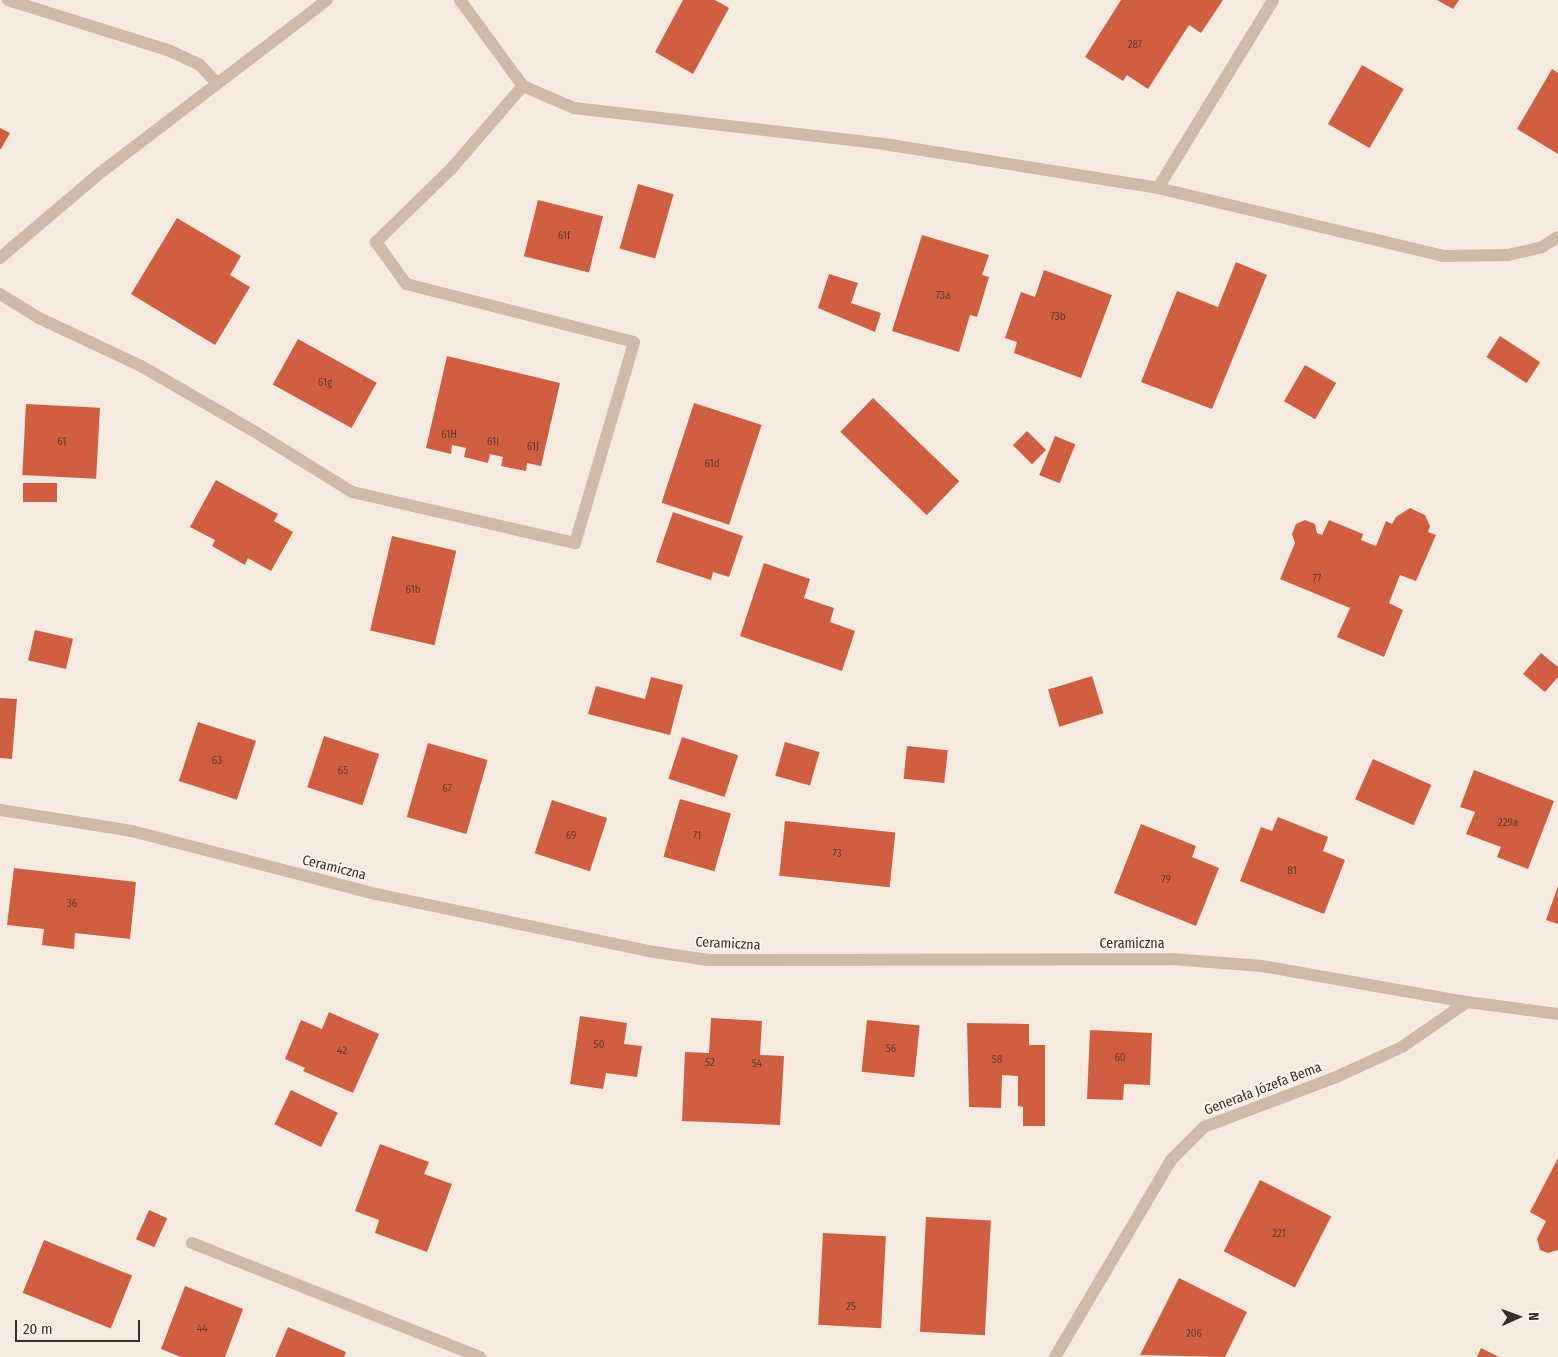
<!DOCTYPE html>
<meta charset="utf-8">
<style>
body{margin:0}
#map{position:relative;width:1558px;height:1357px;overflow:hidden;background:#f5eadf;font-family:"Fira Sans Condensed",sans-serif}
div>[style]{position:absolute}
.building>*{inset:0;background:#d05f42;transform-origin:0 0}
.minor>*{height:12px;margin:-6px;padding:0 6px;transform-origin:6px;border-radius:6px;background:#cfb9a9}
span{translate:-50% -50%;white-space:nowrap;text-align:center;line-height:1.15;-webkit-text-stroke:4.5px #fcf4ec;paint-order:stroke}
.number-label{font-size:11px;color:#603a2f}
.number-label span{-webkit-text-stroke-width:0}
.street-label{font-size:14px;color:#3b2e29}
.north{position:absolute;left:1493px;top:1292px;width:50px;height:50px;-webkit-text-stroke:4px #fcf4ec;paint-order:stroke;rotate:88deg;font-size:14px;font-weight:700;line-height:20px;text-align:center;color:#3b2e29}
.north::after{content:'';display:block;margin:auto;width:18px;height:22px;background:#3b2e29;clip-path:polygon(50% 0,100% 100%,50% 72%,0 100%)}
.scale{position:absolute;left:15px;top:1320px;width:125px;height:22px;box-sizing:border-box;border:2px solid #3b2e29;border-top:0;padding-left:6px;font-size:15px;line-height:18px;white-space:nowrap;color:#3b2e29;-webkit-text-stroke:4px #fcf4ec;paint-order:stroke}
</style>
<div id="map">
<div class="building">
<i style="clip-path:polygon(683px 0,715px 0,729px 8px,693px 74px,655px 52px)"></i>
<i style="clip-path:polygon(1121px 0,1223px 0,1201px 33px,1189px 25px,1148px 89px,1127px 75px,1123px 81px,1085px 57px)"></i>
<i style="clip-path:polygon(1437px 0,1459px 0,1453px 9px)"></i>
<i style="left:1362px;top:65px;width:48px;height:68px;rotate:30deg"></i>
<i style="clip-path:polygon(1552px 69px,1558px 73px,1558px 154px,1517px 129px)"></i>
<i style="clip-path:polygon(0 128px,10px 133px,1px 149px,0 149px)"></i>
<i style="left:638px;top:184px;width:37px;height:67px;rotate:16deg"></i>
<i style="left:538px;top:200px;width:67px;height:58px;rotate:14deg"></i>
<i style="clip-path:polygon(177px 218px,241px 256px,230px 275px,250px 287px,215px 345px,131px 294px)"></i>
<i style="clip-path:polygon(922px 235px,989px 255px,982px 275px,989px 277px,977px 317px,970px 315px,959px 352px,892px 331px)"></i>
<i style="clip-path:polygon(1236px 262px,1267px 275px,1212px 409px,1141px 382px,1177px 291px,1218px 307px)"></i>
<i style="clip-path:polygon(1044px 270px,1112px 295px,1081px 378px,1014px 353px,1017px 342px,1005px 338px,1021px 292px,1035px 297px)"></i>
<i style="clip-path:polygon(829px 274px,858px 283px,851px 303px,881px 313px,875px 332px,818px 308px)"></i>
<i style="left:1500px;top:336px;width:48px;height:25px;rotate:33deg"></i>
<i style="left:298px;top:339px;width:90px;height:52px;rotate:29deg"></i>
<i style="clip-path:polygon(447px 356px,560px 383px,541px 466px,527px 463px,526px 471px,501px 466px,503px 457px,490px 454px,488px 463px,464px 457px,466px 448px,452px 445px,451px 454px,426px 448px)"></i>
<i style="left:1305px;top:365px;width:36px;height:42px;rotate:30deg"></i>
<i style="left:873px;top:398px;width:120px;height:47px;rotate:44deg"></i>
<i style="left:694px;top:403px;width:71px;height:105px;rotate:18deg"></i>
<i style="left:26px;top:404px;width:74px;height:71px;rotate:3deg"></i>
<i style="left:1027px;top:431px;width:27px;height:20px;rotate:45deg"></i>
<i style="left:1055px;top:436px;width:22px;height:42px;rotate:22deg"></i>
<i style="clip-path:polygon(216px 480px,278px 514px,274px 521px,293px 532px,271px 571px,248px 558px,245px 565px,212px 546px,215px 540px,190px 527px)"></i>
<i style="left:23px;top:483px;width:34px;height:19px"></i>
<i style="clip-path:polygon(1410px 508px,1425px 515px,1430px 526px,1428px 532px,1436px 535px,1416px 581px,1400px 575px,1389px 603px,1403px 610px,1384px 657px,1337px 637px,1350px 608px,1280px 579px,1295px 543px,1292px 534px,1296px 524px,1305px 520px,1315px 524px,1317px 533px,1322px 535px,1329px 520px,1363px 534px,1361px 540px,1376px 546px,1386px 521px,1392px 524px,1396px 517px)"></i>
<i style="clip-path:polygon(673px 512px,743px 536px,729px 577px,713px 572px,711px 580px,656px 562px)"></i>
<i style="left:392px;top:536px;width:66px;height:97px;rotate:13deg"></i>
<i style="clip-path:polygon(764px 563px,810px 579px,804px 598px,834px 608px,830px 622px,855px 631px,842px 671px,740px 636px)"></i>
<i style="left:35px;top:630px;width:39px;height:31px;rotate:13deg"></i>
<i style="clip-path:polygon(1541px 653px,1558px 667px,1558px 677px,1545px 692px,1523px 674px)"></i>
<i style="left:1092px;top:676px;width:39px;height:46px;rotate:73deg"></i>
<i style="clip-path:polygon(651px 677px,683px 685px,670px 735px,588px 714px,596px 686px,645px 699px)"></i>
<i style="clip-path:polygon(0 698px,17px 699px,12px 759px,0 758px)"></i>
<i style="left:198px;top:722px;width:61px;height:62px;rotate:18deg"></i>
<i style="left:324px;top:736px;width:58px;height:54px;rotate:18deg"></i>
<i style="left:682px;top:737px;width:59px;height:44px;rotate:18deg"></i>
<i style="left:785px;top:742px;width:36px;height:35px;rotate:16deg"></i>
<i style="left:428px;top:743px;width:62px;height:77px;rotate:16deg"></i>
<i style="left:907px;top:746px;width:41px;height:33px;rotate:6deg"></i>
<i style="left:1373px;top:759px;width:64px;height:44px;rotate:24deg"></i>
<i style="clip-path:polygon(1474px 770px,1554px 801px,1528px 869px,1497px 857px,1501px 847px,1466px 834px,1475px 812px,1460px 807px)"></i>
<i style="left:680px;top:799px;width:53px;height:60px;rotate:16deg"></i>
<i style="left:552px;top:800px;width:58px;height:56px;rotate:18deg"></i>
<i style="clip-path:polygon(1278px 817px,1328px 837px,1323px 851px,1345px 860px,1324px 914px,1240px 881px,1261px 827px,1272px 831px)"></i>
<i style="left:785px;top:821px;width:111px;height:55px;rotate:6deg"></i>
<i style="clip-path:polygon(1141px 824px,1196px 846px,1192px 857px,1219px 868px,1196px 926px,1114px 893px)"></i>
<i style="clip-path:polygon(14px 868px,136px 882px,130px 939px,75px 933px,74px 949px,42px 945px,44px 929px,7px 925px)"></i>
<i style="clip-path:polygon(1558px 886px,1558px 924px,1546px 920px)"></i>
<i style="clip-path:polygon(329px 1012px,379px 1034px,353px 1093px,303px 1071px,305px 1068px,285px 1059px,301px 1020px,322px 1029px)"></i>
<i style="clip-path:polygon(580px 1016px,627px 1023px,624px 1044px,642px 1046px,637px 1077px,606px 1073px,603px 1089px,570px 1084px)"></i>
<i style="clip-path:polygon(711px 1018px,762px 1021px,760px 1055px,784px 1056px,780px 1125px,682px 1121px,685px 1052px,709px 1053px)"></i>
<i style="left:867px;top:1020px;width:53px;height:52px;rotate:6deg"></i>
<i style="clip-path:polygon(967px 1023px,1029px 1024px,1029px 1045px,1045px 1045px,1045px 1126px,1023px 1126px,1023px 1107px,1018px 1106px,1018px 1076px,1002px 1075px,1001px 1108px,969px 1107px)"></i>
<i style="clip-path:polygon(1090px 1030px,1152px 1033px,1150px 1085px,1124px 1084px,1123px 1100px,1087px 1099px)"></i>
<i style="left:291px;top:1090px;width:52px;height:38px;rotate:26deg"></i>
<i style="clip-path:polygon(380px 1144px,429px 1162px,424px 1174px,452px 1184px,427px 1252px,375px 1233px,379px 1220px,355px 1211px)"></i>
<i style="clip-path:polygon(1558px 1158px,1558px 1250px,1548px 1253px,1540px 1250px,1537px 1239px,1546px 1221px,1530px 1212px)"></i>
<i style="left:1260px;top:1180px;width:80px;height:80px;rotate:27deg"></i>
<i style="left:149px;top:1210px;width:20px;height:32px;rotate:24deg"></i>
<i style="left:926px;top:1217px;width:65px;height:115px;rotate:3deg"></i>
<i style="left:823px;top:1233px;width:63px;height:92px;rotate:3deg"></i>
<i style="left:44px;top:1240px;width:95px;height:57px;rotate:22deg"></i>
<i style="clip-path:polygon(1179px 1278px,1247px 1312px,1225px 1357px,1140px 1355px)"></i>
<i style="clip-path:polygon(185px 1286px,243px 1309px,225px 1357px,181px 1357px,161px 1349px)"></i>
<i style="clip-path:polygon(288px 1327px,346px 1352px,344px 1357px,275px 1357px)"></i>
<i style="clip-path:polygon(1481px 1348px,1499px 1357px,1477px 1357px)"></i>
</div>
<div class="minor">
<i style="left:8px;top:0;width:168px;rotate:17.4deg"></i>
<i style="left:168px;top:50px;width:35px;rotate:25deg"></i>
<i style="left:200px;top:65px;width:25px;rotate:47deg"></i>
<i style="left:460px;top:0;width:107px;rotate:53.8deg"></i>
<i style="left:523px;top:86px;width:56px;rotate:23.3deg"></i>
<i style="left:574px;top:108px;width:312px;rotate:6.6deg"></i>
<i style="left:884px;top:144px;width:278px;rotate:9.1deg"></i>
<i style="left:1158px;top:188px;width:293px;rotate:13.4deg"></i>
<i style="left:1443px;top:256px;width:65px;rotate:-0.9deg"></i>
<i style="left:1508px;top:255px;width:35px;rotate:-13deg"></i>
<i style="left:1542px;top:247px;width:19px;rotate:-32deg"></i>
<i style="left:1158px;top:188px;width:220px;rotate:-58.5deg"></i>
<i style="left:0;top:258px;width:131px;rotate:-40.4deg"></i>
<i style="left:100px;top:173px;width:285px;rotate:-37.3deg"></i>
<i style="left:0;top:294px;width:46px;rotate:31.6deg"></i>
<i style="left:39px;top:318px;width:113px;rotate:25.2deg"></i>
<i style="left:141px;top:366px;width:134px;rotate:30deg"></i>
<i style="left:257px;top:433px;width:112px;rotate:31.8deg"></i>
<i style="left:352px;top:492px;width:229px;rotate:12.9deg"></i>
<i style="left:575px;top:543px;width:209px;rotate:-73.6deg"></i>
<i style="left:634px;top:342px;width:235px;rotate:-165.7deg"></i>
<i style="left:406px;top:284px;width:52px;rotate:-125.5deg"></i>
<i style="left:376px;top:242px;width:105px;rotate:-44.2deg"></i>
<i style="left:451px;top:169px;width:110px;rotate:-49.1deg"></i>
<i style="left:0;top:810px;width:134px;rotate:9deg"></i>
<i style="left:132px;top:831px;width:252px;rotate:14.5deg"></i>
<i style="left:376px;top:894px;width:278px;rotate:11.8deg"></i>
<i style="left:648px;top:951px;width:61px;rotate:8.5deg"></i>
<i style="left:708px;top:960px;width:464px;rotate:-0.1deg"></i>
<i style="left:1172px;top:959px;width:90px;rotate:4.4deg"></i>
<i style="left:1262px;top:966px;width:208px;rotate:10deg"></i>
<i style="left:1467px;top:1002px;width:92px;rotate:7.5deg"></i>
<i style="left:192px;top:1243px;width:310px;rotate:21.6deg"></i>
<i style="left:1055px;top:1357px;width:229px;rotate:-59.5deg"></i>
<i style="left:1171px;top:1160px;width:47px;rotate:-45deg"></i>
<i style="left:1204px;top:1127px;width:139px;rotate:-20.7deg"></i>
<i style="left:1334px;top:1078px;width:75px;rotate:-24.5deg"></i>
<i style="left:1402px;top:1047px;width:79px;rotate:-34.7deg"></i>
</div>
<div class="number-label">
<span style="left:1135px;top:45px">287</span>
<span style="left:564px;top:236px">61f</span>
<span style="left:943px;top:296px">73a</span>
<span style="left:1058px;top:317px">73b</span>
<span style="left:325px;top:383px">61g</span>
<span style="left:449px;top:435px">61H</span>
<span style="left:62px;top:442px">61</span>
<span style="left:493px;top:442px">61I</span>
<span style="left:533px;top:447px">61J</span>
<span style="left:712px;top:464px">61d</span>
<span style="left:1317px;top:579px">77</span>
<span style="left:413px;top:590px">61b</span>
<span style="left:217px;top:761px">63</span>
<span style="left:343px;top:771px">65</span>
<span style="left:447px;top:789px">67</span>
<span style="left:1508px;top:823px">229a</span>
<span style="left:571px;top:836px">69</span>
<span style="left:697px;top:836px">71</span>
<span style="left:837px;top:854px">73</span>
<span style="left:1292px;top:871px">81</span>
<span style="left:1166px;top:880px">79</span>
<span style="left:72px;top:904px">36</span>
<span style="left:599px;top:1045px">50</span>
<span style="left:891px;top:1049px">56</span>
<span style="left:342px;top:1051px">42</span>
<span style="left:1120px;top:1058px">60</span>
<span style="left:997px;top:1060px">58</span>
<span style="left:710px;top:1063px">52</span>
<span style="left:757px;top:1064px">54</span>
<span style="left:1279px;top:1234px">221</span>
<span style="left:851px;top:1307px">25</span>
<span style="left:202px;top:1329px">44</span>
<span style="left:1194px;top:1334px">206</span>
</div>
<div class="street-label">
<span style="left:334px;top:868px;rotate:14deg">Ceramiczna</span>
<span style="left:728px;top:944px;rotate:3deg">Ceramiczna</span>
<span style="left:1132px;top:944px">Ceramiczna</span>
<span style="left:1263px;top:1089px;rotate:-21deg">Generała Józefa Bema</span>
</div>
<div class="north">N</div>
<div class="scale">20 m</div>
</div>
